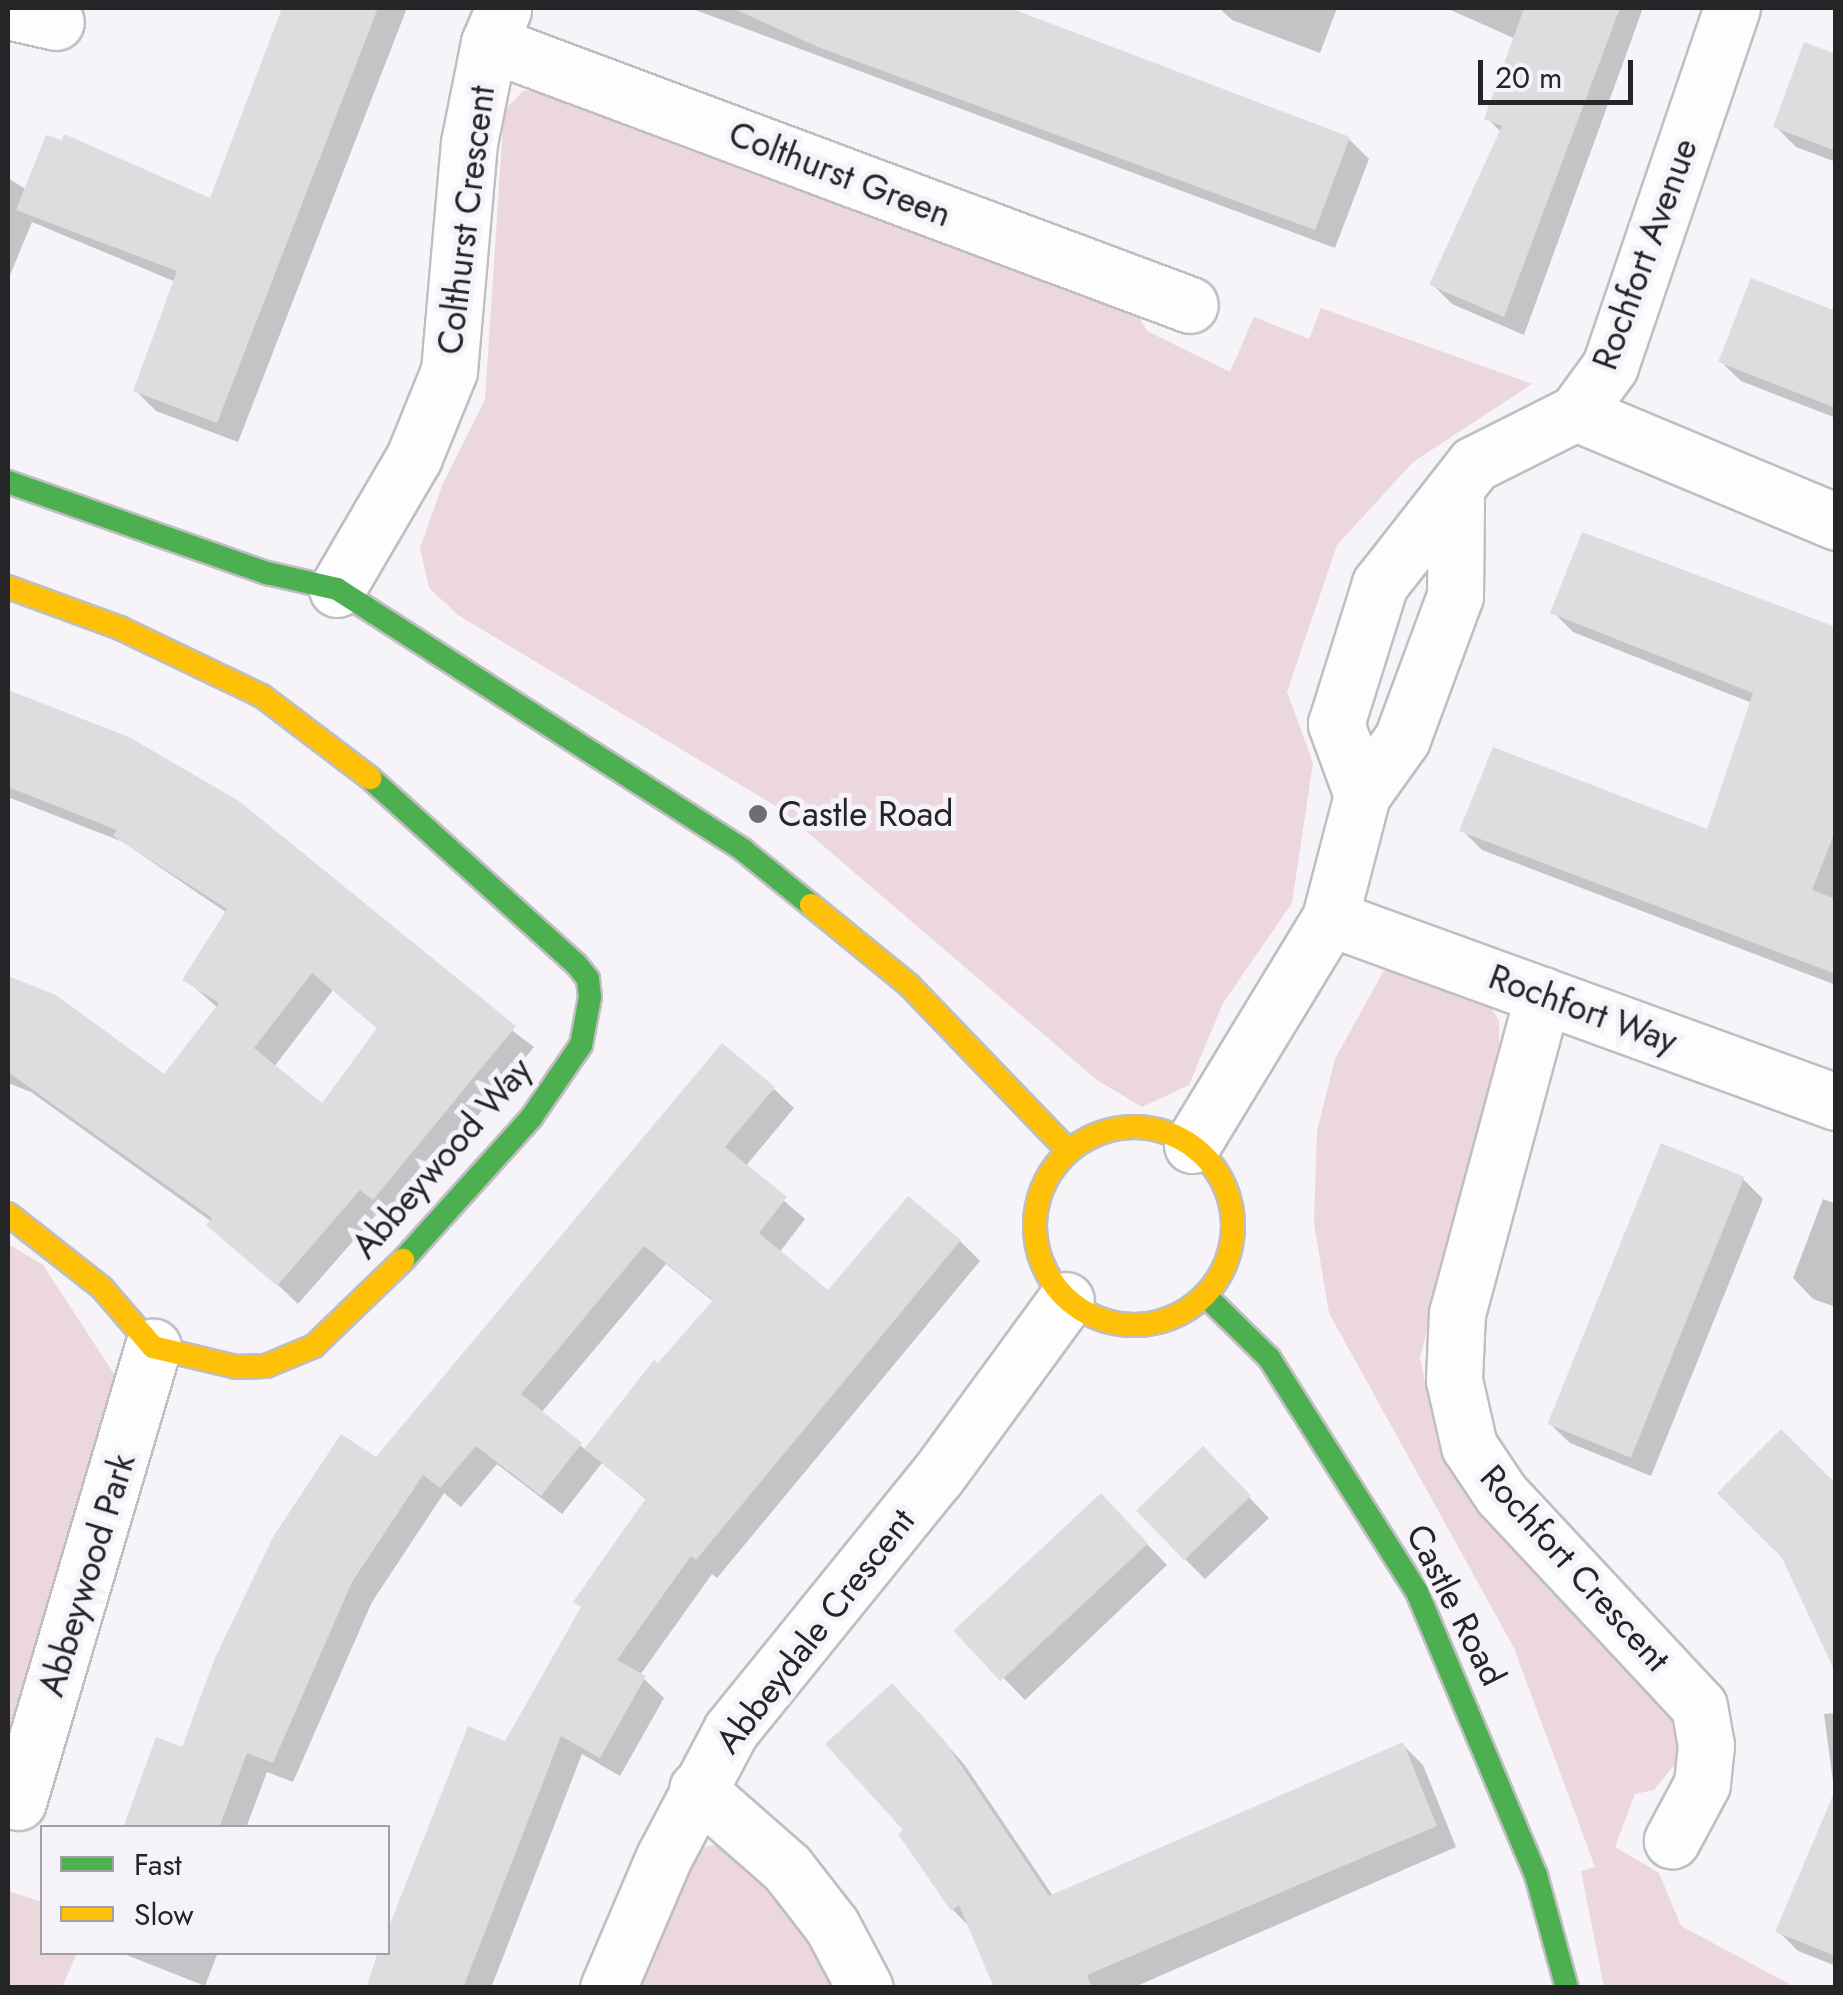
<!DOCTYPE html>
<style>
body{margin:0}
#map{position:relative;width:1843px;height:1995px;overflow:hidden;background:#f6f4f8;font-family:Jost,sans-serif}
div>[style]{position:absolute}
.green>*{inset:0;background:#ebd7dc}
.shadow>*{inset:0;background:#0003}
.building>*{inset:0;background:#dddde0;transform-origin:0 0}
.roads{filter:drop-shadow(2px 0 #bfbec1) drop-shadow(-2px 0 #bfbec1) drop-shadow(0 2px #bfbec1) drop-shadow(0 -2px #bfbec1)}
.street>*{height:55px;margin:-27.5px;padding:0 27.5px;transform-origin:27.5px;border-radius:27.5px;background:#fefdfe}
.fast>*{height:22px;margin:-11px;padding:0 11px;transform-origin:11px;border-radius:11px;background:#4caf50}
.slow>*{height:22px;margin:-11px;padding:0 11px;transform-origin:11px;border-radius:11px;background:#ffc107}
.slow>.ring{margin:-11px;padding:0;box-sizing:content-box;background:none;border:22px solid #ffc107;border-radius:50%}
.dots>*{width:28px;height:28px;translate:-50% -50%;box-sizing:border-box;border:5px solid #f5f2fa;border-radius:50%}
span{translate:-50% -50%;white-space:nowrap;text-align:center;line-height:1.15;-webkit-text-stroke:10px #f5f2fa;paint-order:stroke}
.street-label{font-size:35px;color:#252426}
.poi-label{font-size:35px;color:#252426}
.left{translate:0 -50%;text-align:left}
.frame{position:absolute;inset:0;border:10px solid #252426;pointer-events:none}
.legend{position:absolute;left:40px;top:1825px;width:350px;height:130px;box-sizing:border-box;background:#f5f2fa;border:2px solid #a2a0a5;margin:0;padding:12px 18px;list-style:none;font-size:30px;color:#252426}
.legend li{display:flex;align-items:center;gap:20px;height:50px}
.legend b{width:50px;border:2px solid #a2a0a5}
.scale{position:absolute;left:1478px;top:60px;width:155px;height:45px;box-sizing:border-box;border:5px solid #252426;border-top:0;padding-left:12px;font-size:30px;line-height:35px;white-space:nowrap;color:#252426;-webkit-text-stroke:8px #f5f2fa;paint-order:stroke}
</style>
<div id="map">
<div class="green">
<i style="clip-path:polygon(555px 90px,1132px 305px,1147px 331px,1230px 372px,1254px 317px,1309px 339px,1321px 308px,1532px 384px,1413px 462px,1337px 545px,1287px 692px,1313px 763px,1292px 903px,1223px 1003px,1189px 1085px,1142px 1107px,1097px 1080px,779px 808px,458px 615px,429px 588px,420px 548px,442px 486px,485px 400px,504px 111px,523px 91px)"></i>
<i style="clip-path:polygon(1388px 963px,1489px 1004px,1499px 1021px,1499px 1045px,1420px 1358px,1439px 1448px,1461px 1483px,1669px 1707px,1679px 1759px,1654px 1790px,1635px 1794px,1615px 1847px,1659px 1873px,1681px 1926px,1795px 1987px,1604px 1987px,1581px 1871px,1595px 1867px,1514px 1648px,1329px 1313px,1314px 1223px,1317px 1131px,1335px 1059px)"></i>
<i style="clip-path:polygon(8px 1244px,43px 1265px,116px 1377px,8px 1748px)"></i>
<i style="clip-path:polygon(735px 1841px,827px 1956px,839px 1988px,636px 1988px,684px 1851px)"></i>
<i style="clip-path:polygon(8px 1891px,42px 1902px,42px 1952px,77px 1953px,62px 1987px,8px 1987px)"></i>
</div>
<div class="shadow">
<i style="clip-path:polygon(286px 8px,407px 8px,238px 442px,156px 411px,136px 391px,176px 282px,32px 222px,8px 280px,8px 178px,27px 190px,211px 201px)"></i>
<i style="clip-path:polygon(690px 8px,1000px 8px,1349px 139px,1369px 159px,1335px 248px)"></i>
<i style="clip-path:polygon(1219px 8px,1337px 8px,1320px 53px,1232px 20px)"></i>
<i style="clip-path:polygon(1446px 8px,1643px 8px,1524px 335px,1452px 304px,1432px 284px,1502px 133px,1487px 118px,1516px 39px)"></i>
<i style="clip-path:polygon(1836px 56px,1836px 162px,1796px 147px,1775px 126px)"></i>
<i style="clip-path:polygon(1836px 314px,1836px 418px,1741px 381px,1721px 362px)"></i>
<i style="clip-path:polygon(1553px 612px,1836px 632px,1836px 985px,1482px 850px,1462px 830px,1709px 833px,1752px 703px,1573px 632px)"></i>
<i style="clip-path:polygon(evenodd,8px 692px,128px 740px,534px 1047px,394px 1218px,382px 1208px,298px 1304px,212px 1222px,31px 1092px,8px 1083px,8px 977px,55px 997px,165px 1077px,218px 1008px,186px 980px,227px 913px,123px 842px,8px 797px,8px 692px,333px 990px,379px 1030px,322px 1106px,274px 1067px,333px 990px)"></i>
<i style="clip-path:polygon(evenodd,774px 1089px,794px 1108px,745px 1167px,805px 1219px,779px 1253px,829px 1294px,960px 1241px,980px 1261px,717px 1578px,712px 1574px,640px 1675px,664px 1698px,620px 1776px,582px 1754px,491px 1988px,369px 1988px,470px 1730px,506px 1744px,647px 1500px,602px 1463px,562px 1514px,497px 1464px,461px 1507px,444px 1493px,372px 1602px,293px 1782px,267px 1772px,246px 1828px,128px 1828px,376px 1461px,774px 1089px,666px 1264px,714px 1302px,586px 1450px,541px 1413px,666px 1264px)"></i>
<i style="clip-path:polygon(1743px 1179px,1763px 1199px,1651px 1476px,1570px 1443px,1549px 1423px)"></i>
<i style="clip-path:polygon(1823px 1199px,1836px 1204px,1836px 1307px,1813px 1299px,1793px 1278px)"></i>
<i style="clip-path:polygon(1203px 1450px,1269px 1518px,1205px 1579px,1185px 1559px)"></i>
<i style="clip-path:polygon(1121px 1517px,1167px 1565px,1025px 1700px,959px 1632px)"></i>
<i style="clip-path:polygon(913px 1707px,964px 1764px,1053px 1896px,1403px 1745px,1423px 1765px,1456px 1847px,1132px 1988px,997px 1988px,971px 1928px,952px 1909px,907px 1830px)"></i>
<i style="clip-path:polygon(1836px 1713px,1836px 1804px,1824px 1714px)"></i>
<i style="clip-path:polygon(1836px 1860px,1836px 1966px,1798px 1951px,1778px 1931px)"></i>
<i style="clip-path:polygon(119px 1952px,218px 1952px,205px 1986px)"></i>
</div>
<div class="building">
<i style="clip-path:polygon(282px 8px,378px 8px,217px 423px,133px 391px,177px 271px,16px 210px,46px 135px,62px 140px,64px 134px,210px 198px)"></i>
<i style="clip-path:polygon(732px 8px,1010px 8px,1350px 137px,1315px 230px,818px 47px)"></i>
<i style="clip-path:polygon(1524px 8px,1620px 8px,1504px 317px,1429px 285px,1502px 126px,1484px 119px)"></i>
<i style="clip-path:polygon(1804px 42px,1836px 54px,1836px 151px,1773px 127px)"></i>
<i style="clip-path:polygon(1751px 278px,1836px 311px,1836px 408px,1718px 362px)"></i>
<i style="clip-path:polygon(1582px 532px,1836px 627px,1836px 829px,1812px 890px,1836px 899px,1836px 974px,1459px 831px,1493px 747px,1707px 829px,1753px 693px,1550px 613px)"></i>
<i style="clip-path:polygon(evenodd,8px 690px,129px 737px,239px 801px,516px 1026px,373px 1200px,360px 1190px,277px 1286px,206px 1225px,212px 1218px,8px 1072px,8px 976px,56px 995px,164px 1074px,219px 1003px,182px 980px,227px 909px,113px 836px,117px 830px,8px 787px,8px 690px,312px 973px,377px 1028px,322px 1103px,254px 1048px,312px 973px)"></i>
<i style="clip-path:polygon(722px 1043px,775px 1087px,725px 1147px,787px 1197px,759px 1233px,828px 1290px,908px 1196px,961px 1240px,696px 1560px,691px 1556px,617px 1660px,646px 1676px,600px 1758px,561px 1736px,463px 1988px,366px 1988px,378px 1952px,388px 1952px,388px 1929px,468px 1726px,505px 1741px,581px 1607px,573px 1602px,646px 1498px,584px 1449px,654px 1360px,658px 1363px,713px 1300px,644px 1246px,521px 1394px,582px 1443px,541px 1496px,476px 1446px,440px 1488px,423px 1475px,352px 1582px,273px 1763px,247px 1753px,219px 1828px,123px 1828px,156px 1737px,182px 1747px,215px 1658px,273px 1537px,341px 1434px,376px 1457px)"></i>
<i style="left:1661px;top:1143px;width:90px;height:303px;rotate:22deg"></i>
<i style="clip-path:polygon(1781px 1429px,1836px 1484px,1836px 1674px,1782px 1558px,1717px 1493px)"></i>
<i style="left:1203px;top:1446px;width:69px;height:93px;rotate:46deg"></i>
<i style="left:1101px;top:1493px;width:69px;height:202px;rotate:47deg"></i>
<i style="clip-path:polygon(892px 1683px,944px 1740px,1049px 1896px,1403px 1742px,1437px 1826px,1087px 1975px,1092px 1988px,994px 1988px,959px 1905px,951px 1911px,898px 1834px,903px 1830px,825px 1744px)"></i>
<i style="clip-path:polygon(1836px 1788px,1836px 1956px,1775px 1932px)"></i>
</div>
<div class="roads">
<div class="street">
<i style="left:8px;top:11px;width:49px;rotate:12.9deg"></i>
<i style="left:489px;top:43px;width:748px;rotate:20.49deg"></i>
<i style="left:1576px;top:413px;width:282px;rotate:22.7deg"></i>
<i style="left:337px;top:589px;width:153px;rotate:-59.7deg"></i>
<i style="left:414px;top:457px;width:93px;rotate:-67.9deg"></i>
<i style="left:449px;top:371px;width:229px;rotate:-85deg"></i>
<i style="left:469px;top:143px;width:102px;rotate:-78.7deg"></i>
<i style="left:489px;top:43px;width:36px;rotate:-67deg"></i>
<i style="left:1362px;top:795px;width:76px;rotate:-110.1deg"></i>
<i style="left:1336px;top:724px;width:147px;rotate:-72.6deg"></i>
<i style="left:1380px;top:584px;width:152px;rotate:-51.9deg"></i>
<i style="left:1474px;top:464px;width:114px;rotate:-26.6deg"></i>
<i style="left:1576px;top:413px;width:58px;rotate:-54.1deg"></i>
<i style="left:1610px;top:366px;width:378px;rotate:-71.2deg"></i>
<i style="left:1330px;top:918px;width:538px;rotate:19.98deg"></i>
<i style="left:1543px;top:995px;width:329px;rotate:105.1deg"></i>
<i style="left:1457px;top:1313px;width:67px;rotate:92.6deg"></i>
<i style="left:1454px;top:1380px;width:68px;rotate:77.2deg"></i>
<i style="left:1469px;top:1446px;width:58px;rotate:56.3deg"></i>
<i style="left:1501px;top:1494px;width:290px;rotate:47deg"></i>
<i style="left:1699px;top:1706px;width:40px;rotate:80deg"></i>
<i style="left:1706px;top:1745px;width:39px;rotate:96deg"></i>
<i style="left:1702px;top:1784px;width:64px;rotate:118.2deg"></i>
<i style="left:1192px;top:1145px;width:266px;rotate:-58.7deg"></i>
<i style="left:1330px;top:918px;width:127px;rotate:-75.4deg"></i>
<i style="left:1362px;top:795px;width:69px;rotate:-54.5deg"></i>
<i style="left:1402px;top:739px;width:153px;rotate:-69.7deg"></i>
<i style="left:1455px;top:596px;width:104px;rotate:-89.4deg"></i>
<i style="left:697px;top:1789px;width:120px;rotate:41.3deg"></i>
<i style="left:787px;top:1868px;width:73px;rotate:52.2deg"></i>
<i style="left:832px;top:1926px;width:70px;rotate:62deg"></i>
<i style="left:18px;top:1802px;width:475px;rotate:-73.5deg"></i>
<i style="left:608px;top:1988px;width:142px;rotate:-66.9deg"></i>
<i style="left:664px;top:1857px;width:144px;rotate:-62.2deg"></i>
<i style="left:731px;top:1730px;width:327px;rotate:-51deg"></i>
<i style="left:937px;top:1476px;width:218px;rotate:-53.8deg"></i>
</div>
<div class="fast">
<i style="left:8px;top:482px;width:275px;rotate:19.4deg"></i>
<i style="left:267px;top:573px;width:72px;rotate:12.9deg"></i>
<i style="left:337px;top:589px;width:483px;rotate:32.7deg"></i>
<i style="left:743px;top:850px;width:87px;rotate:39deg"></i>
<i style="left:370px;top:778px;width:278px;rotate:42.1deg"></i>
<i style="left:576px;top:964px;width:19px;rotate:51deg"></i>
<i style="left:588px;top:979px;width:18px;rotate:84deg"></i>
<i style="left:590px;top:997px;width:49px;rotate:100.6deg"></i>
<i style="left:581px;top:1045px;width:88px;rotate:124.4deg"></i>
<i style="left:531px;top:1118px;width:191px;rotate:132deg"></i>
<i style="left:1205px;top:1295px;width:90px;rotate:44.5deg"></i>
<i style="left:1269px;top:1358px;width:277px;rotate:57.7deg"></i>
<i style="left:1417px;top:1592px;width:307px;rotate:67.2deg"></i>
<i style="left:1536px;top:1875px;width:117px;rotate:74.7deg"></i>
</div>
<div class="slow">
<i style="left:8px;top:587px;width:119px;rotate:20.1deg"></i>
<i style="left:120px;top:628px;width:157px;rotate:25.6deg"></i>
<i style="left:262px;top:696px;width:136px;rotate:37.2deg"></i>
<i style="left:811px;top:905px;width:127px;rotate:39.2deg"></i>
<i style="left:909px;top:985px;width:226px;rotate:46.1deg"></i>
<i class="ring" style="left:1035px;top:1127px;width:176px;height:176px"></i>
<i style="left:8px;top:1214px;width:120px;rotate:38.2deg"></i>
<i style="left:102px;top:1288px;width:78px;rotate:49.2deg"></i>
<i style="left:153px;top:1347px;width:85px;rotate:13.5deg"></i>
<i style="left:236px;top:1367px;width:30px;rotate:-2deg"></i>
<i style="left:266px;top:1366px;width:52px;rotate:-22.6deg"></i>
<i style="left:314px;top:1346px;width:124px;rotate:-44deg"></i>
</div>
</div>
<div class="dots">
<i style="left:758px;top:814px;background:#6e6d70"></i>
</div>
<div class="street-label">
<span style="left:840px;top:174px;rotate:21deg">Colthurst Green</span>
<span style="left:466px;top:220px;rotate:-83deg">Colthurst Crescent</span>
<span style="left:1645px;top:254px;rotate:-70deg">Rochfort Avenue</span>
<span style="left:1583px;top:1009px;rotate:20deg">Rochfort Way</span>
<span style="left:442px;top:1158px;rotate:-49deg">Abbeywood Way</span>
<span style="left:1575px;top:1568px;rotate:48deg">Rochfort Crescent</span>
<span style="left:87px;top:1575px;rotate:-73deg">Abbeywood Park</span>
<span style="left:1456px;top:1605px;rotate:63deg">Castle Road</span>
<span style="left:815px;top:1631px;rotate:-52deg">Abbeydale Crescent</span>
</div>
<div class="poi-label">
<span class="left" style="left:778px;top:814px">Castle Road</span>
</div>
<div class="frame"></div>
<ul class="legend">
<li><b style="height:12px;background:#4caf50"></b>Fast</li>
<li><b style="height:12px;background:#ffc107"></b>Slow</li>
</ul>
<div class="scale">20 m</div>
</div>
